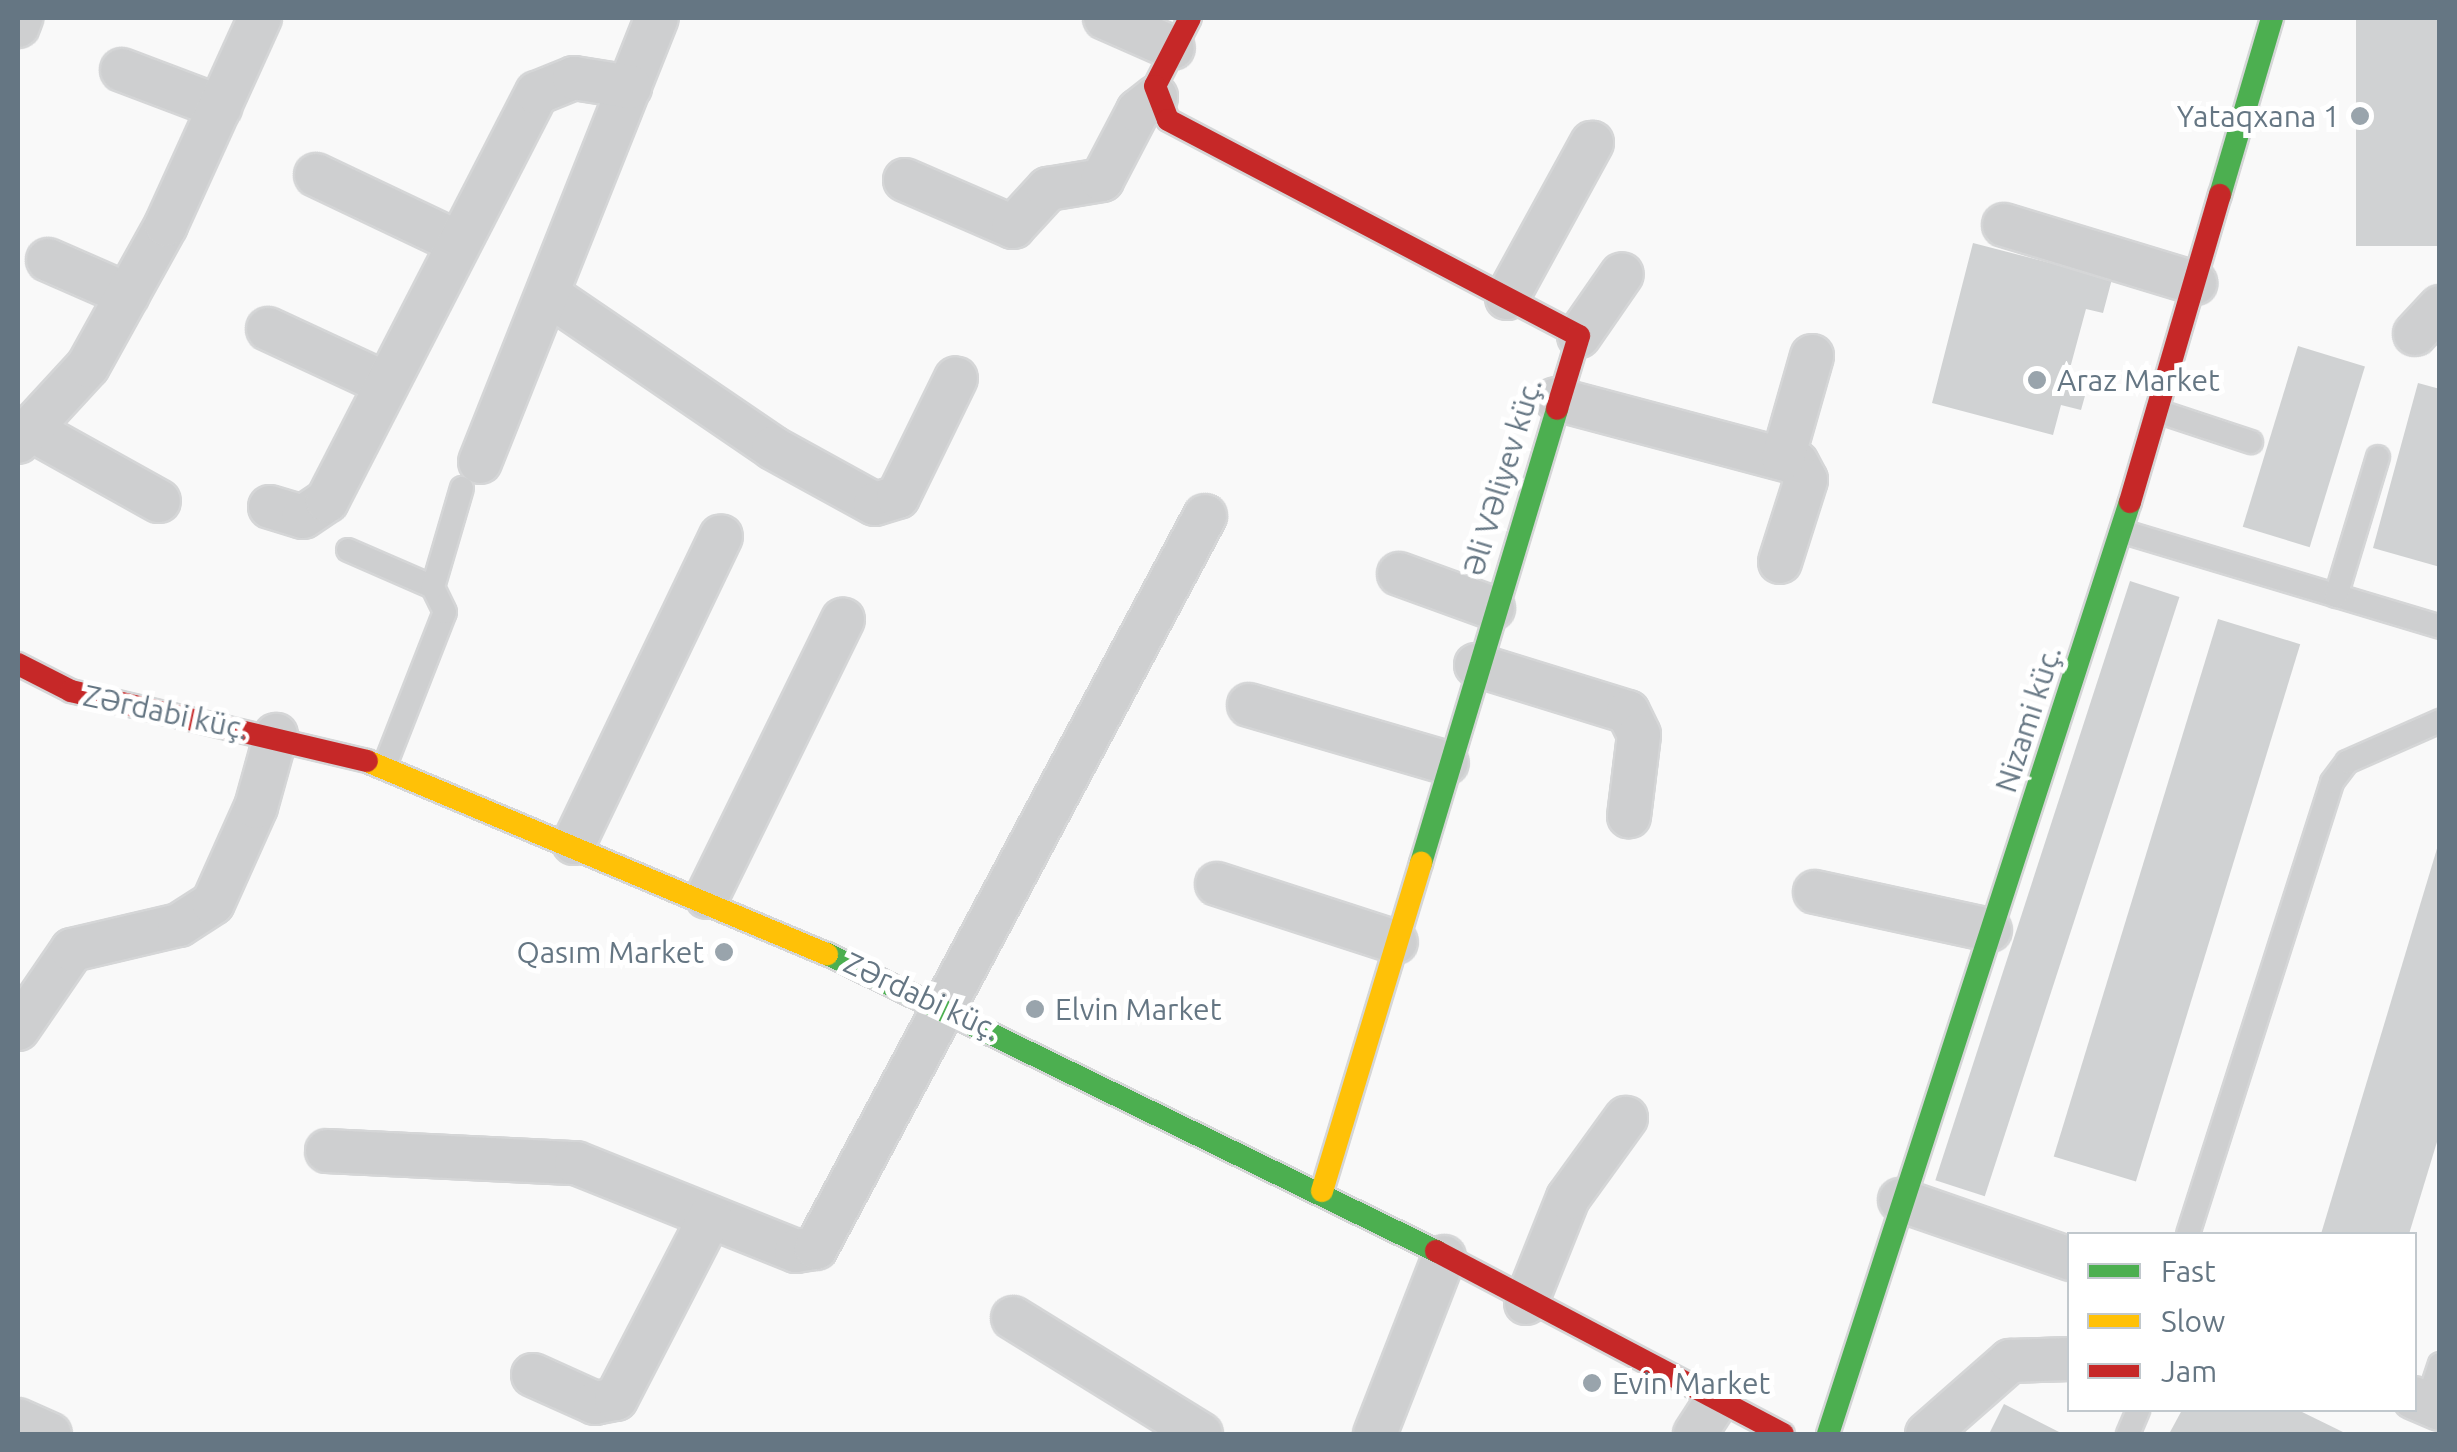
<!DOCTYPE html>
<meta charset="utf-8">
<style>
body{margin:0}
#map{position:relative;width:2457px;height:1452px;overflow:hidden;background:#f9f9f9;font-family:Ubuntu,sans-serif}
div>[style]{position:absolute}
.building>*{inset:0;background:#d0d2d3;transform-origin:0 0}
.roads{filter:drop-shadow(2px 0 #d5d6d7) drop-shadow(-2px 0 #d5d6d7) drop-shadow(0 2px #d5d6d7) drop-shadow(0 -2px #d5d6d7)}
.lane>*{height:22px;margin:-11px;padding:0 11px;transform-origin:11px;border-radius:11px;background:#cecfd0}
.street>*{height:42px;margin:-21px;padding:0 21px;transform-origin:21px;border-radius:21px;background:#cecfd0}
.fast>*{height:22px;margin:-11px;padding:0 11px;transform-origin:11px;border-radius:11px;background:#4caf50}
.slow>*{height:22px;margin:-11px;padding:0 11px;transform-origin:11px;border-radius:11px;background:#ffc107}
.jam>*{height:22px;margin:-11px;padding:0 11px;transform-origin:11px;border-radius:11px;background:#c62828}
.dots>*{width:28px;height:28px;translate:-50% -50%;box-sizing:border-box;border:5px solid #fff;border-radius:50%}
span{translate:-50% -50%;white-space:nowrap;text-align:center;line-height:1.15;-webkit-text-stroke:10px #fff;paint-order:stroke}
.poi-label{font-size:30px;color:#657683}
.right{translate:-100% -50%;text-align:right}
.left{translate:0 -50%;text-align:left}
.street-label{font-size:30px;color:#657683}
.frame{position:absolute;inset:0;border:20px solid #657683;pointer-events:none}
.legend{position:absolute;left:2067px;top:1232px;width:350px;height:180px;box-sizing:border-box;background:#fff;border:2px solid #c1c8cd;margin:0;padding:12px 18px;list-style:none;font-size:30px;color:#657683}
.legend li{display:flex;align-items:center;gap:20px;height:50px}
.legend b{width:50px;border:2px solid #c1c8cd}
</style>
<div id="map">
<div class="building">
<i style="left:2356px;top:18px;width:84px;height:228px"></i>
<i style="clip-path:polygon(1973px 243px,2112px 279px,2103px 313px,2086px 309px,2069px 372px,2090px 378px,2081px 410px,2061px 405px,2053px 435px,1932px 403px)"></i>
<i style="left:2298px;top:346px;width:70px;height:189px;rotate:17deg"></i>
<i style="clip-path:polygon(2418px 383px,2440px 389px,2440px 567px,2373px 548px)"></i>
<i style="left:2130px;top:581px;width:52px;height:630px;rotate:18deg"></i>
<i style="left:2218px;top:619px;width:86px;height:562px;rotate:17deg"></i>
<i style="clip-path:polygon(2439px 842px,2440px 1132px,2409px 1234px,2321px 1234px)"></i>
<i style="clip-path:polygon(2004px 1404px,2063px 1434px,1989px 1434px)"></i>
<i style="clip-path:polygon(2182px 1410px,2298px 1410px,2347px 1434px,2169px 1434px)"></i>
</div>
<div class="roads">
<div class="lane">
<i style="left:2157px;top:411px;width:99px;rotate:18.3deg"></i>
<i style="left:2121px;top:531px;width:333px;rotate:16.7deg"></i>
<i style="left:348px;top:550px;width:93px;rotate:23.5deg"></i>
<i style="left:2336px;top:596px;width:145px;rotate:-73.2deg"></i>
<i style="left:385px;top:765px;width:164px;rotate:-68.6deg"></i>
<i style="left:445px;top:612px;width:28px;rotate:-116deg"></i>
<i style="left:433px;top:587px;width:103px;rotate:-73.7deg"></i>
<i style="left:2188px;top:1234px;width:474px;rotate:-72.3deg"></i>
<i style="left:2332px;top:782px;width:25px;rotate:-53deg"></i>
<i style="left:2347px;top:762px;width:102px;rotate:-23.8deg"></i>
<i style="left:2427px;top:1403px;width:41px;rotate:-71.6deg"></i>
<i style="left:2128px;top:1434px;width:26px;rotate:-67deg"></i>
</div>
<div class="street">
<i style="left:1105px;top:18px;width:74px;rotate:23.8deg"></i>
<i style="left:18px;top:26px;width:9px;rotate:-69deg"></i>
<i style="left:122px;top:70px;width:105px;rotate:20.7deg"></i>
<i style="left:316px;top:175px;width:156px;rotate:25.4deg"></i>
<i style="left:905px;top:180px;width:118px;rotate:23.5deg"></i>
<i style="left:1013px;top:227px;width:52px;rotate:-47.4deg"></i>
<i style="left:1048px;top:189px;width:55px;rotate:-9.5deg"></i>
<i style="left:1102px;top:180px;width:78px;rotate:-62.4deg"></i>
<i style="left:1138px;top:111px;width:23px;rotate:-38deg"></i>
<i style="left:2004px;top:225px;width:200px;rotate:16.9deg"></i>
<i style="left:48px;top:260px;width:87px;rotate:23.6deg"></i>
<i style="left:549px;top:295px;width:271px;rotate:34.3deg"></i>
<i style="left:773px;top:448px;width:116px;rotate:28.8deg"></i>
<i style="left:875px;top:504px;width:24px;rotate:-17deg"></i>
<i style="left:898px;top:497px;width:132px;rotate:-64deg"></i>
<i style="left:1507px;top:298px;width:177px;rotate:-61.3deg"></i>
<i style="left:268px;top:329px;width:126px;rotate:24.9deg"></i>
<i style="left:2415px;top:334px;width:37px;rotate:-47deg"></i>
<i style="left:1579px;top:336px;width:75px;rotate:-55.3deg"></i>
<i style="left:1556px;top:399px;width:249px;rotate:14.9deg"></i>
<i style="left:1797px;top:463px;width:19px;rotate:62deg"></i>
<i style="left:1806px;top:480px;width:86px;rotate:107.6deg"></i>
<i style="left:33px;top:431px;width:144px;rotate:29.1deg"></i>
<i style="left:18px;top:442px;width:103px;rotate:-47.4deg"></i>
<i style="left:88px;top:366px;width:161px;rotate:-61deg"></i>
<i style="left:166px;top:225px;width:227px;rotate:-65.6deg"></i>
<i style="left:1783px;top:458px;width:106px;rotate:-74.1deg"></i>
<i style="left:480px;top:462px;width:478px;rotate:-68.3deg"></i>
<i style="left:270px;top:507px;width:34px;rotate:17deg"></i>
<i style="left:303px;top:517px;width:29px;rotate:-34deg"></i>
<i style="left:327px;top:501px;width:459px;rotate:-62.8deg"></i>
<i style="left:537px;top:93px;width:40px;rotate:-22deg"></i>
<i style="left:574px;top:78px;width:57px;rotate:9.1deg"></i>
<i style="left:1399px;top:574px;width:100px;rotate:19.9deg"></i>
<i style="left:1476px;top:665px;width:159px;rotate:17.2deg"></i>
<i style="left:1628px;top:712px;width:25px;rotate:64deg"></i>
<i style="left:1639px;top:735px;width:82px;rotate:97deg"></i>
<i style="left:1249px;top:705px;width:206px;rotate:16.3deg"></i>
<i style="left:574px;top:843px;width:340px;rotate:-64.4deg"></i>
<i style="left:1217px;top:884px;width:188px;rotate:18deg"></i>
<i style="left:1815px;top:892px;width:179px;rotate:12.3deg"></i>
<i style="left:707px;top:897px;width:309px;rotate:-63.9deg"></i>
<i style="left:18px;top:1029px;width:96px;rotate:-55.6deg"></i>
<i style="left:72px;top:950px;width:110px;rotate:-13.2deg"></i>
<i style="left:179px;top:925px;width:40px;rotate:-32.9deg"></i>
<i style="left:213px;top:903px;width:105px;rotate:-65.9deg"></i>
<i style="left:256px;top:807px;width:75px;rotate:-74.5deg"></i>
<i style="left:327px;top:1151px;width:249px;rotate:2.8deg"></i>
<i style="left:576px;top:1163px;width:237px;rotate:21.8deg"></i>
<i style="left:796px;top:1251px;width:20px;rotate:-9deg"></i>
<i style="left:816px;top:1248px;width:829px;rotate:-62.01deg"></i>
<i style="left:1900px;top:1200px;width:180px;rotate:19.1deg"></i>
<i style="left:1526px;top:1303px;width:113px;rotate:-68.2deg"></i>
<i style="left:1568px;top:1198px;width:99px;rotate:-54.1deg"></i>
<i style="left:1013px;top:1318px;width:221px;rotate:31.7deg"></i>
<i style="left:533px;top:1375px;width:68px;rotate:24.3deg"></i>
<i style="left:595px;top:1403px;width:21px;rotate:-11deg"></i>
<i style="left:616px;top:1399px;width:205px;rotate:-62.7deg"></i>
<i style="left:2414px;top:1398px;width:28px;rotate:23deg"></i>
<i style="left:18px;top:1420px;width:35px;rotate:24deg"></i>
<i style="left:1375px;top:1434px;width:190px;rotate:-68.7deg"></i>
<i style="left:1695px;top:1434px;width:35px;rotate:-57deg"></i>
<i style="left:1927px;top:1434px;width:111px;rotate:-41.3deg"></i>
<i style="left:2010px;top:1361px;width:60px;rotate:-1.9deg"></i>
</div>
<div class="fast">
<i style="left:2220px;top:195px;width:184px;rotate:-73.6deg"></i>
<i style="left:1421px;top:863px;width:474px;rotate:-73.3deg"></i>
<i style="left:827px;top:954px;width:678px;rotate:26deg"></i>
<i style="left:1828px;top:1434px;width:980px;rotate:-72.05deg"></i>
</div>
<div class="slow">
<i style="left:367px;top:761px;width:499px;rotate:22.8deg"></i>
<i style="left:1322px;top:1191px;width:343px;rotate:-73.2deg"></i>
</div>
<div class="jam">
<i style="left:1190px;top:18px;width:76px;rotate:117.2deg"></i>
<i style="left:1155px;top:86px;width:36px;rotate:69deg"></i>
<i style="left:1168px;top:120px;width:464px;rotate:27.7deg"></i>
<i style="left:1579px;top:336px;width:76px;rotate:106.8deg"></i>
<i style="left:2130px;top:502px;width:320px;rotate:-73.7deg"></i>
<i style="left:18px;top:664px;width:59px;rotate:27deg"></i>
<i style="left:71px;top:691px;width:304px;rotate:13.3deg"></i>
<i style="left:1436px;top:1251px;width:392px;rotate:27.8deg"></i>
</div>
</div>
<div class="dots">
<i style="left:2360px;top:116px;background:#99a4ac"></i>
<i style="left:2037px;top:380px;background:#99a4ac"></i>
<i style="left:724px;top:952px;background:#99a4ac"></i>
<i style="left:1035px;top:1009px;background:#99a4ac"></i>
<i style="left:1592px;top:1383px;background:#99a4ac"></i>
</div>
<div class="poi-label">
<span class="right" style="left:2340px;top:116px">Yataqxana 1</span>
<span class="left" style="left:2057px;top:380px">Araz Market</span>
<span class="right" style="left:704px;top:952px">Qasım Market</span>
<span class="left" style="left:1055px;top:1009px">Elvin Market</span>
<span class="left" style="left:1612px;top:1383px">Evin Market</span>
</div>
<div class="street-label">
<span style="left:1502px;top:477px;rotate:-73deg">Əli Vəliyev küç.</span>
<span style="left:166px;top:712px;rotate:12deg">Zərdabi küç.</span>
<span style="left:2028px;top:719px;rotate:-72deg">Nizami küç.</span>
<span style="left:922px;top:996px;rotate:25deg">Zərdabi küç.</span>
</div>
<div class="frame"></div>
<ul class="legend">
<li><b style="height:12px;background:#4caf50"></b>Fast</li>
<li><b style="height:12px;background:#ffc107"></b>Slow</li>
<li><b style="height:12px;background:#c62828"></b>Jam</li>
</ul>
</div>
